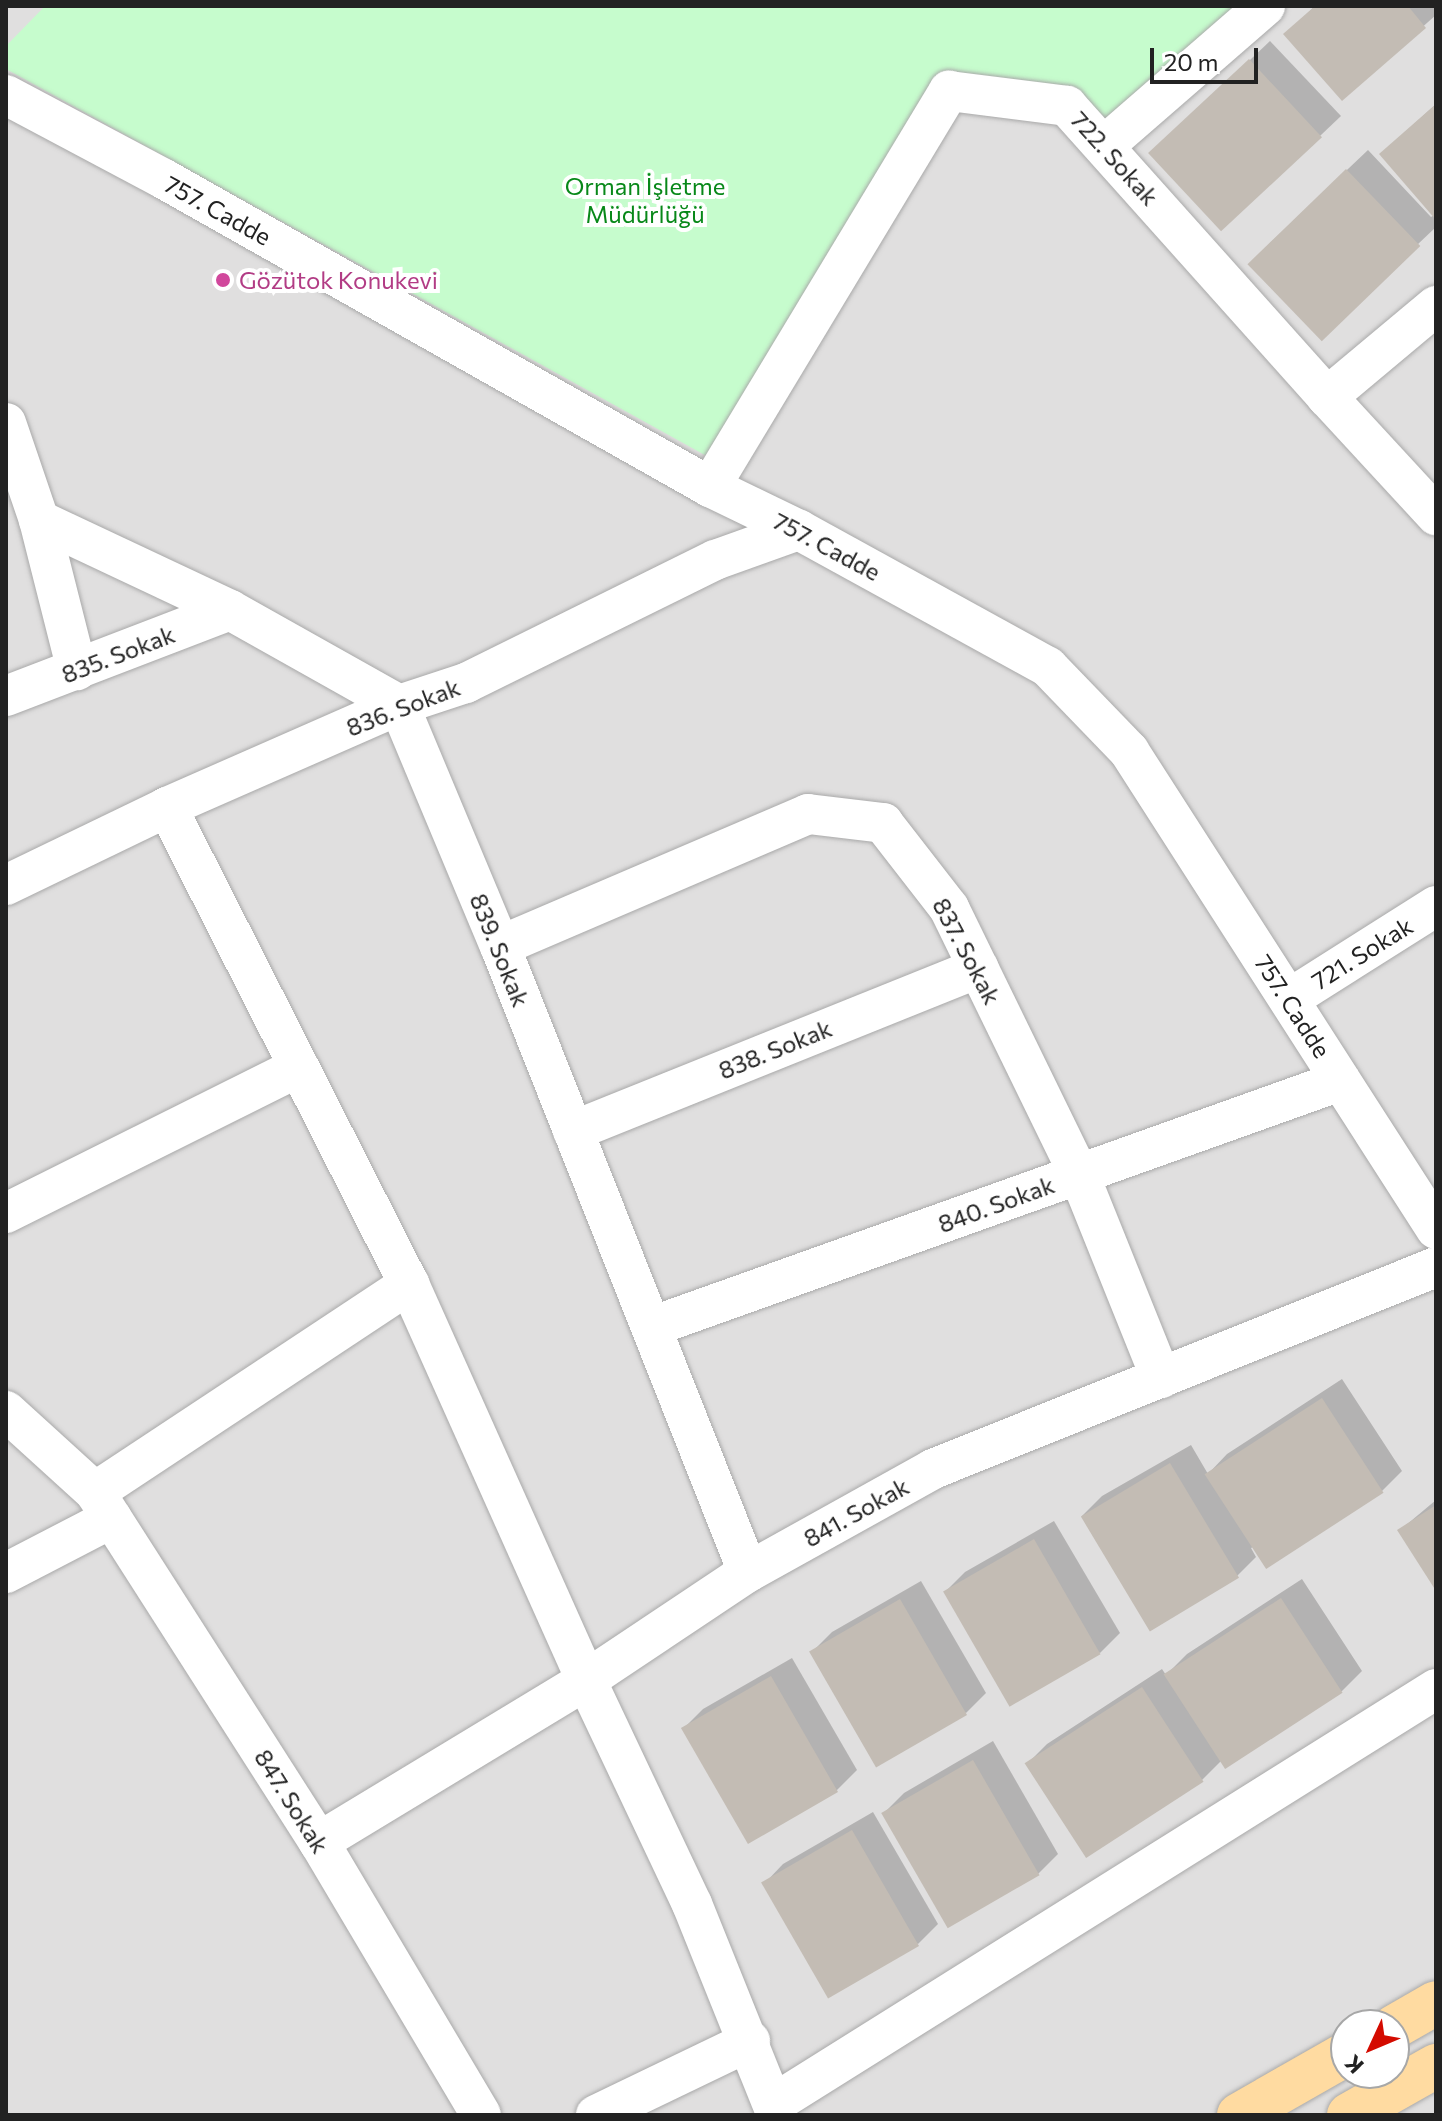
<!DOCTYPE html>
<html>
<head>
<meta charset="utf-8">
<style>
	body { margin:0 }
	#map { position:relative; width:1442px; height:2121px; overflow:hidden; background:#f2efe8; font-family:Commissioner,sans-serif }
	div>[style] { position:absolute }
	.residential>* { inset:0; background:#e0dfdf }
	.park>* { inset:0; background:#c6fccd }
	.shadow>* { inset:0; background:#0003 }
	.building>* { inset:0; background:#c3bcb4; transform-origin:0 0 }
	.roads { filter:drop-shadow(0 0 2px #a9a9a9) drop-shadow(0 0 2px #a9a9a9) }
	.minor>* { height:40px; margin:-20px; padding:0 20px; transform-origin:20px; border-radius:20px; background:#fff }
	.major>* { height:44px; margin:-22px; padding:0 22px; transform-origin:22px; border-radius:22px; background:#ffdba1 }
	.dots>* { width:22px; height:22px; translate:-50% -50%; box-sizing:border-box; border:4px solid #fff; border-radius:50% }
	span { translate:-50% -50%; white-space:nowrap; text-align:center; line-height:1.15; -webkit-text-stroke:8px #fff; paint-order:stroke }
	.street-label { font-size:24px; color:#222 }
	.park-label { font-size:24px; color:#088819 }
	.hotel-label { font-size:24px; color:#b23c85 }
	.left { translate:0 -50%; text-align:left }
	.frame { position:absolute; inset:0; border:8px solid #222; pointer-events:none }
	.north { position:absolute; left:1330px; top:2009px; width:80px; height:80px; box-sizing:border-box; background:#fff; border:2px solid #a7a7a7; border-radius:50%; rotate:226deg; font-size:22px; font-weight:700; line-height:32px; text-align:center; color:#222 }
	.north::after { content:''; display:block; margin:auto; width:28px; height:36px; background:#d40b00; clip-path:polygon(50% 0,100% 100%,50% 72%,0 100%) }
	.scale { position:absolute; left:1150px; top:48px; width:108px; height:36px; box-sizing:border-box; border:4px solid #222; border-top:0; padding-left:10px; font-size:24px; line-height:28px; white-space:nowrap; color:#222; -webkit-text-stroke:6px #fff; paint-order:stroke }
</style>
</head>
<body>
<div id="map">
	<div class="residential">
		<i style="clip-path:polygon(evenodd,6px 6px,1436px 6px,1436px 2115px,6px 2115px,6px 6px,1346px 2025px,1394px 2025px,1394px 2073px,1346px 2073px,1346px 2025px)"></i>
	</div>
	<div class="park">
		<i style="clip-path:polygon(45px 6px,1242px 6px,1110px 119px,953px 77px,712px 459px,6px 69px,6px 46px)"></i>
	</div>
	<div class="shadow">
		<i style="clip-path:polygon(1315px 6px,1436px 6px,1436px 15px,1342px 98px,1286px 34px)"></i>
		<i style="clip-path:polygon(1270px 41px,1341px 116px,1223px 228px,1172px 134px)"></i>
		<i style="clip-path:polygon(1436px 104px,1436px 227px,1320px 337px,1270px 243px,1368px 150px,1431px 217px,1434px 215px,1381px 154px)"></i>
		<i style="clip-path:polygon(1342px 1379px,1402px 1471px,1382px 1491px,1251px 1548px,1256px 1557px,1236px 1577px,1082px 1516px,1102px 1496px,1191px 1445px,1208px 1474px,1227px 1454px)"></i>
		<i style="clip-path:polygon(1436px 1500px,1436px 1587px,1399px 1531px)"></i>
		<i style="clip-path:polygon(1054px 1521px,1120px 1633px,1100px 1653px,945px 1592px,965px 1572px)"></i>
		<i style="clip-path:polygon(1302px 1579px,1362px 1671px,1342px 1691px,1227px 1766px,1223px 1759px,1202px 1780px,1027px 1764px,1047px 1744px,1162px 1669px,1166px 1675px,1187px 1654px)"></i>
		<i style="clip-path:polygon(921px 1581px,986px 1693px,966px 1713px,812px 1652px,832px 1632px)"></i>
		<i style="clip-path:polygon(792px 1658px,857px 1770px,837px 1790px,748px 1841px,683px 1729px,703px 1709px)"></i>
		<i style="clip-path:polygon(993px 1741px,1058px 1854px,1038px 1874px,884px 1813px,904px 1793px)"></i>
		<i style="clip-path:polygon(873px 1812px,938px 1924px,918px 1944px,764px 1884px,783px 1864px)"></i>
	</div>
	<div class="building">
		<i style="clip-path:polygon(1315px 6px,1408px 6px,1426px 28px,1342px 101px,1283px 34px)"></i>
		<i style="left:1249px;top:59px;width:107px;height:138px;rotate:47deg"></i>
		<i style="clip-path:polygon(1436px 104px,1436px 220px,1379px 154px)"></i>
		<i style="left:1346px;top:169px;width:107px;height:137px;rotate:46deg"></i>
		<i style="left:1322px;top:1398px;width:113px;height:140px;rotate:57deg"></i>
		<i style="left:1170px;top:1463px;width:134px;height:104px;rotate:59deg"></i>
		<i style="clip-path:polygon(1436px 1505px,1436px 1591px,1397px 1530px)"></i>
		<i style="left:1034px;top:1539px;width:133px;height:105px;rotate:60deg"></i>
		<i style="left:1281px;top:1598px;width:113px;height:140px;rotate:57deg"></i>
		<i style="left:900px;top:1599px;width:134px;height:105px;rotate:60deg"></i>
		<i style="left:771px;top:1676px;width:134px;height:104px;rotate:60deg"></i>
		<i style="left:1142px;top:1687px;width:113px;height:140px;rotate:57deg"></i>
		<i style="left:973px;top:1760px;width:133px;height:106px;rotate:60deg"></i>
		<i style="left:852px;top:1830px;width:134px;height:105px;rotate:60deg"></i>
	</div>
	<div class="roads">
		<div class="minor">
			<i style="left:6px;top:95px;width:179px;rotate:28deg"></i>
			<i style="left:164px;top:179px;width:627px;rotate:29.43deg"></i>
			<i style="left:710px;top:487px;width:99px;rotate:25.8deg"></i>
			<i style="left:799px;top:530px;width:284px;rotate:28.8deg"></i>
			<i style="left:1048px;top:667px;width:117px;rotate:46deg"></i>
			<i style="left:1129px;top:751px;width:568px;rotate:57.29deg"></i>
			<i style="left:1105px;top:145px;width:212px;rotate:-41deg"></i>
			<i style="left:1327px;top:397px;width:161px;rotate:47.3deg"></i>
			<i style="left:6px;top:423px;width:102px;rotate:71.2deg"></i>
			<i style="left:39px;top:520px;width:155px;rotate:75.8deg"></i>
			<i style="left:710px;top:487px;width:463px;rotate:-58.9deg"></i>
			<i style="left:949px;top:91px;width:119px;rotate:7.2deg"></i>
			<i style="left:1067px;top:106px;width:390px;rotate:48.2deg"></i>
			<i style="left:1327px;top:397px;width:142px;rotate:-39.9deg"></i>
			<i style="left:39px;top:520px;width:211px;rotate:25.2deg"></i>
			<i style="left:230px;top:610px;width:194px;rotate:29.3deg"></i>
			<i style="left:399px;top:705px;width:261px;rotate:67.3deg"></i>
			<i style="left:500px;top:946px;width:673px;rotate:68.39deg"></i>
			<i style="left:6px;top:696px;width:240px;rotate:-21deg"></i>
			<i style="left:167px;top:807px;width:535px;rotate:63.1deg"></i>
			<i style="left:409px;top:1284px;width:434px;rotate:65.9deg"></i>
			<i style="left:586px;top:1680px;width:248px;rotate:64.7deg"></i>
			<i style="left:692px;top:1904px;width:227px;rotate:68.1deg"></i>
			<i style="left:6px;top:885px;width:179px;rotate:-25.8deg"></i>
			<i style="left:167px;top:807px;width:253px;rotate:-23.7deg"></i>
			<i style="left:399px;top:705px;width:71px;rotate:-18.2deg"></i>
			<i style="left:466px;top:683px;width:278px;rotate:-26.3deg"></i>
			<i style="left:715px;top:560px;width:89px;rotate:-19.7deg"></i>
			<i style="left:500px;top:946px;width:335px;rotate:-23.2deg"></i>
			<i style="left:808px;top:814px;width:76px;rotate:6.8deg"></i>
			<i style="left:883px;top:823px;width:108px;rotate:52.2deg"></i>
			<i style="left:949px;top:908px;width:296px;rotate:64deg"></i>
			<i style="left:1079px;top:1174px;width:220px;rotate:68.1deg"></i>
			<i style="left:1289px;top:999px;width:174px;rotate:-32.3deg"></i>
			<i style="left:573px;top:1131px;width:437px;rotate:-21.9deg"></i>
			<i style="left:6px;top:1213px;width:327px;rotate:-26.5deg"></i>
			<i style="left:651px;top:1327px;width:732px;rotate:-19.65deg"></i>
			<i style="left:6px;top:1411px;width:120px;rotate:42.3deg"></i>
			<i style="left:95px;top:1492px;width:416px;rotate:57.4deg"></i>
			<i style="left:319px;top:1842px;width:317px;rotate:59.3deg"></i>
			<i style="left:95px;top:1492px;width:377px;rotate:-33.5deg"></i>
			<i style="left:6px;top:1573px;width:119px;rotate:-27.4deg"></i>
			<i style="left:319px;top:1842px;width:312px;rotate:-31.2deg"></i>
			<i style="left:586px;top:1680px;width:195px;rotate:-33.7deg"></i>
			<i style="left:748px;top:1572px;width:212px;rotate:-29.1deg"></i>
			<i style="left:933px;top:1469px;width:542px;rotate:-21.88deg"></i>
			<i style="left:775px;top:2103px;width:780px;rotate:-32.06deg"></i>
			<i style="left:596px;top:2115px;width:171px;rotate:-25.7deg"></i>
		</div>
		<div class="major">
			<i style="left:1394px;top:2027px;width:48px;rotate:-29.7deg"></i>
			<i style="left:1239px;top:2115px;width:123px;rotate:-29.7deg"></i>
			<i style="left:1349px;top:2115px;width:100px;rotate:-29.4deg"></i>
		</div>
	</div>
	<div class="dots">
		<i style="left:223px;top:280px;background:#d1479c"></i>
	</div>
	<div class="street-label">
		<span style="left:1115px;top:158px;rotate:48deg">722. Sokak</span>
		<span style="left:218px;top:210px;rotate:29deg">757. Cadde</span>
		<span style="left:827px;top:546px;rotate:28deg">757. Cadde</span>
		<span style="left:118px;top:654px;rotate:-21deg">835. Sokak</span>
		<span style="left:403px;top:707px;rotate:-21deg">836. Sokak</span>
		<span style="left:500px;top:950px;rotate:68deg">839. Sokak</span>
		<span style="left:967px;top:951px;rotate:62deg">837. Sokak</span>
		<span style="left:1362px;top:953px;rotate:-32deg">721. Sokak</span>
		<span style="left:1293px;top:1006px;rotate:57deg">757. Cadde</span>
		<span style="left:775px;top:1049px;rotate:-22deg">838. Sokak</span>
		<span style="left:996px;top:1204px;rotate:-20deg">840. Sokak</span>
		<span style="left:856px;top:1512px;rotate:-29deg">841. Sokak</span>
		<span style="left:292px;top:1801px;rotate:58deg">847. Sokak</span>
	</div>
	<div class="park-label">
		<span style="left:645px;top:200px">Orman İşletme<br>Müdürlüğü</span>
	</div>
	<div class="hotel-label">
		<span class="left" style="left:239px;top:280px">Gözütok Konukevi</span>
	</div>
	<div class="frame"></div>
	<div class="north">K</div>
	<div class="scale">20 m</div>
</div>
</body>
</html>
